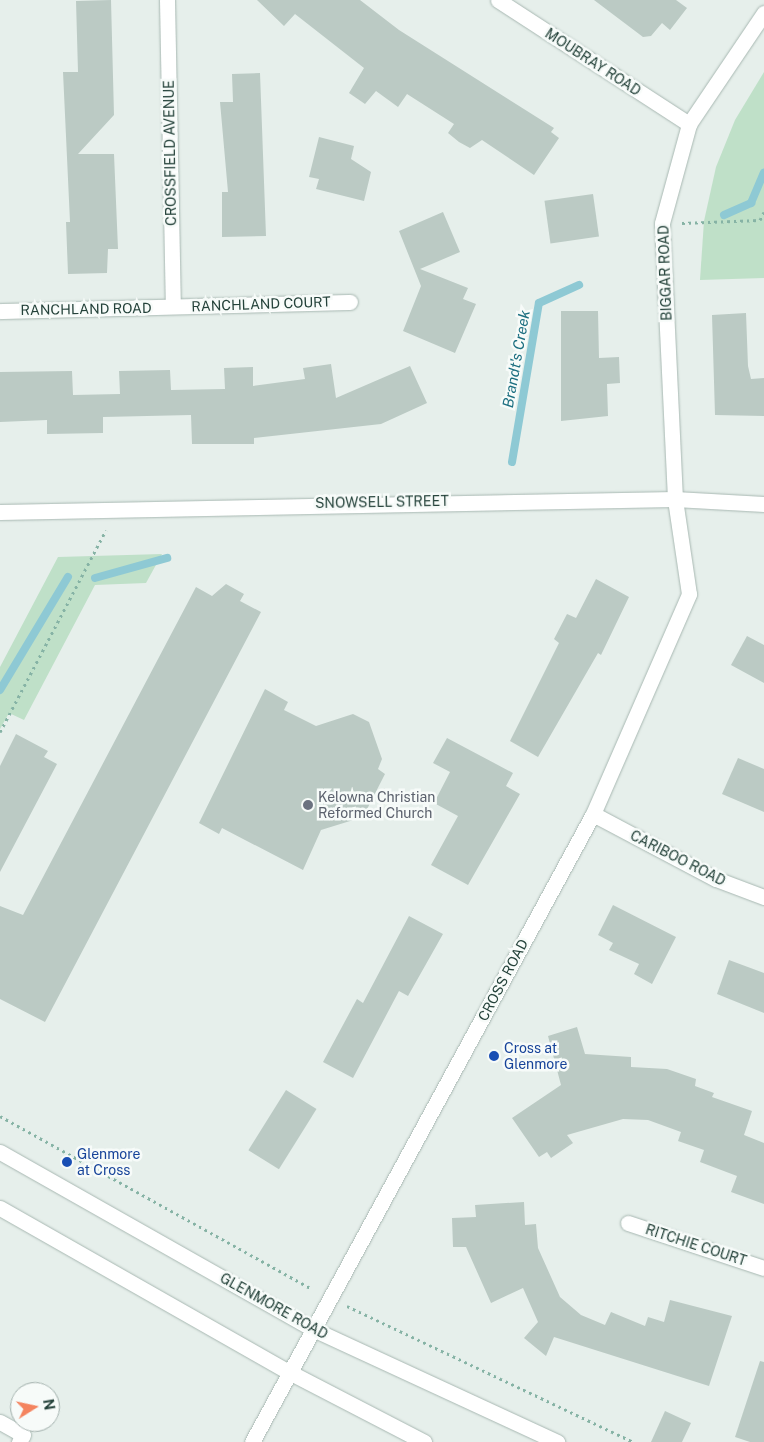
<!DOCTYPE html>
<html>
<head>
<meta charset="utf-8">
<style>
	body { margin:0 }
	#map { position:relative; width:764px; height:1442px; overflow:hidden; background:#e6efeb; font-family:"Public Sans",sans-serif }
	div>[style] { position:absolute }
	.green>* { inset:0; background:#bfe0c8 }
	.stream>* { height:8px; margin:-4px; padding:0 4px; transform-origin:4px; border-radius:4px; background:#8ec9d4 }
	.building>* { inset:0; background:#bbcac4; transform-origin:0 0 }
	.path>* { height:3px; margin-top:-1.5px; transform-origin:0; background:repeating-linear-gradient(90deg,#86b3a5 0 2.5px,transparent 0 6.5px) }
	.roads { filter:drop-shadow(0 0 1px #a8b8b2) drop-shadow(0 0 1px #a8b8b2) }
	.minor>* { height:15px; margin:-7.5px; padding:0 7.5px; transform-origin:7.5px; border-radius:7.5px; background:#fff }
	.tertiary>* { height:15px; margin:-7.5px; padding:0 7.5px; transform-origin:7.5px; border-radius:7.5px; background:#fff }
	.secondary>* { height:15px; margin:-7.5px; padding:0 7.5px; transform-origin:7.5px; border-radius:7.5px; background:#fff }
	.dots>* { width:14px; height:14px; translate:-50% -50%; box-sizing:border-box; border:2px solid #f7fbf9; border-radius:50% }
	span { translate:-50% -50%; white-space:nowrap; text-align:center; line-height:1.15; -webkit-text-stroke:5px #f7fbf9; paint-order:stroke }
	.street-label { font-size:14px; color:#24423a }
	.worship-label { font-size:14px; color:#5b616d }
	.left { translate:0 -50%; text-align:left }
	.transit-label { font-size:14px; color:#164399 }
	.water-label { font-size:15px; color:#1c6f80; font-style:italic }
	.north { position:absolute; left:10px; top:1382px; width:50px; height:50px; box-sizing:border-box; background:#f7fbf9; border:1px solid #a3b1ad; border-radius:50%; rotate:80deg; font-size:14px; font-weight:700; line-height:20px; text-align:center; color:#24423a }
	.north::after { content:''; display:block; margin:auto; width:18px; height:22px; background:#f4845f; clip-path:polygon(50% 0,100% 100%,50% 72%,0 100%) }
</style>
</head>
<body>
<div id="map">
	<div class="green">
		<i style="clip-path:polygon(764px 72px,764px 278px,700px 280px,704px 221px,716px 167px,735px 120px)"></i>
		<i style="clip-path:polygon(162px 554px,146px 583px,95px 585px,24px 720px,9px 713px,0 729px,0 667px,58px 557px)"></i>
	</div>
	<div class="stream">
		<i style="left:724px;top:215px;width:30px;rotate:-24deg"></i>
		<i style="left:751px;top:203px;width:33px;rotate:-67deg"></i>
		<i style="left:512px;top:462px;width:161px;rotate:-80.4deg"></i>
		<i style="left:539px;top:303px;width:44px;rotate:-24.2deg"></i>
		<i style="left:95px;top:578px;width:75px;rotate:-15.5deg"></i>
		<i style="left:0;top:690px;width:132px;rotate:-59deg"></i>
	</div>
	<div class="building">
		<i style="clip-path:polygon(111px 0,114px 115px,78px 154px,114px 154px,118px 249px,108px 249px,107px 273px,68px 274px,66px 222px,70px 222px,63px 72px,78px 72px,76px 1px)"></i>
		<i style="clip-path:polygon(257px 0,360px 0,399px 30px,554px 128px,551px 132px,559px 138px,534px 175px,482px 140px,470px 148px,459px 142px,448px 133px,454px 124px,407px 94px,398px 107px,376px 91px,365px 104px,349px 93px,364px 68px,295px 14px,284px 26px)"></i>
		<i style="clip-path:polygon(594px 0,676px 0,687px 8px,670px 30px,662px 23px,651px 36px,643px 37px)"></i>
		<i style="clip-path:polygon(260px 73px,266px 236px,222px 237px,222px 192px,228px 192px,220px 102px,233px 102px,232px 74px)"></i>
		<i style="clip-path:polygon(319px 137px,354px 146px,351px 159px,371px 172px,364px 201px,316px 189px,319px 179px,309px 177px)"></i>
		<i style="left:593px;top:194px;width:43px;height:49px;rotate:82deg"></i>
		<i style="clip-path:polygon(443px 212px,460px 252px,420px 269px,468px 288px,463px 299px,476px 304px,455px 353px,403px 331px,421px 286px,399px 231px)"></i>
		<i style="clip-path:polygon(561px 311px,598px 311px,599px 358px,619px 357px,620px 383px,607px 384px,608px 416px,561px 421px)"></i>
		<i style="clip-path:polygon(746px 313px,748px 366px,751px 379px,764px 378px,764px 416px,715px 415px,712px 315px)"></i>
		<i style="clip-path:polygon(331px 364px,336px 398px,410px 366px,427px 403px,381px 424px,254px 438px,254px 444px,192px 444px,191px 415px,103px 417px,103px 433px,47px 434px,47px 420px,0 422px,0 372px,72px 371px,73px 395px,120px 394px,119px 371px,170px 370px,171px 390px,225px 389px,224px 368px,253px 367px,253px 386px,305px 379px,303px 368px)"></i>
		<i style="clip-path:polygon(596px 579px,629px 597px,601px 655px,598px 653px,538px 757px,510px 741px,559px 643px,554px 639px,567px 614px,576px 618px)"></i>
		<i style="clip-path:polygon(226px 584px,244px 594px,240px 601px,261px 612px,45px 1022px,0 999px,0 906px,23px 915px,196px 587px,212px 596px)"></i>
		<i style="clip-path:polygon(747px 636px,764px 645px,764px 683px,731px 665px)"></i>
		<i style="clip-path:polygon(265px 689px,288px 702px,284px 710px,316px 726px,353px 714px,369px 722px,382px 759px,378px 769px,385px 774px,363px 817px,321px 830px,303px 870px,222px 828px,219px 834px,199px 823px)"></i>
		<i style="clip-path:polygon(16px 734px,48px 751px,44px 757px,57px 764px,0 872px,0 766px)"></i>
		<i style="clip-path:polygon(447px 738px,513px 773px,506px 786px,520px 794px,468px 885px,431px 865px,458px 816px,434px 803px,450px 772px,433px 763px)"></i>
		<i style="clip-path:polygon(738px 758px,764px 769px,764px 812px,722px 794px)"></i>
		<i style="clip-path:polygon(613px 905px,676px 937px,652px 984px,634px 974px,639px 964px,609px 950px,613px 943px,598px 935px)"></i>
		<i style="clip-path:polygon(409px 916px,443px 934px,408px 996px,399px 991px,353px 1078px,323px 1062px,357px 999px,363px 1003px)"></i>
		<i style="clip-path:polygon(729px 960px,764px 973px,764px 1013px,717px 994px)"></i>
		<i style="clip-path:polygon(577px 1027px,585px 1054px,631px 1057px,631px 1067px,667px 1069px,696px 1079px,695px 1086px,714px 1093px,712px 1097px,752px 1111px,744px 1135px,764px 1143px,764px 1204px,731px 1192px,737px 1176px,700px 1162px,704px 1150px,678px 1141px,681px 1132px,648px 1120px,623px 1119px,567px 1135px,573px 1143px,551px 1158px,547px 1152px,539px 1157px,512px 1118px,561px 1085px,548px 1036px)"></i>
		<i style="left:286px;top:1090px;width:36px;height:71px;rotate:32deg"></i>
		<i style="clip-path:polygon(524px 1202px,525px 1225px,536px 1224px,538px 1248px,560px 1297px,581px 1315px,605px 1325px,611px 1312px,645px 1326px,648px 1317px,664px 1322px,670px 1300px,732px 1316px,709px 1386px,554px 1337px,546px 1356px,524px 1338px,538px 1322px,523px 1288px,491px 1303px,466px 1247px,453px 1247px,452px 1218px,476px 1217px,475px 1205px)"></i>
		<i style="clip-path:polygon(760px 1361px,764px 1362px,764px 1442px,750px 1442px,735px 1437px)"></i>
		<i style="clip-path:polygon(665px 1411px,691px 1423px,682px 1442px,651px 1442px)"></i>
	</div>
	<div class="path">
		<i style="left:682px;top:223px;width:78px;rotate:-2.2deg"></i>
		<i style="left:760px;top:220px;width:9px;rotate:-63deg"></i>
		<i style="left:0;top:732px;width:228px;rotate:-62.3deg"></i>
		<i style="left:0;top:1116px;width:357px;rotate:29deg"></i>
		<i style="left:347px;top:1306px;width:318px;rotate:25.4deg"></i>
	</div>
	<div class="roads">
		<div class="minor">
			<i style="left:167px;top:0;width:306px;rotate:88.9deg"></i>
			<i style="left:498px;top:0;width:228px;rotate:33deg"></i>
			<i style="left:0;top:311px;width:350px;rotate:-1.5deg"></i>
			<i style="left:675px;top:499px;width:276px;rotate:-92.7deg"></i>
			<i style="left:662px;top:223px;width:103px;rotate:-74.7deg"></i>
			<i style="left:689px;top:124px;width:134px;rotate:-56deg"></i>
			<i style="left:0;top:512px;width:675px;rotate:-1.1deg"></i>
			<i style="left:675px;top:499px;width:89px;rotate:3.2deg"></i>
			<i style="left:593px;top:814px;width:139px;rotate:27.9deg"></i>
			<i style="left:716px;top:879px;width:51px;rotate:20.6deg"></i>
			<i style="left:628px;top:1223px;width:143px;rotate:18.3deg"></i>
			<i style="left:0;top:1422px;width:26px;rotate:29deg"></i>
			<i style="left:23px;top:1435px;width:8px;rotate:120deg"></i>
		</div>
		<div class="tertiary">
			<i style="left:252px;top:1442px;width:715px;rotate:-61.5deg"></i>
			<i style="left:593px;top:814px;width:240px;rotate:-66.4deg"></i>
			<i style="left:689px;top:594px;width:96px;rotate:-98.4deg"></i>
		</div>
		<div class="secondary">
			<i style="left:0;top:1152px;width:362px;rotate:29.5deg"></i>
			<i style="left:315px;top:1330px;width:267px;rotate:24.8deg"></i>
			<i style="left:0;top:1208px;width:335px;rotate:29.6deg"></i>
			<i style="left:291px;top:1373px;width:150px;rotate:27.4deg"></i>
		</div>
	</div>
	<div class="dots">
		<i style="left:308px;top:805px;background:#6b7280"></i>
		<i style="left:494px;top:1056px;background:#1a4fb4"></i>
		<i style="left:67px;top:1162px;background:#1a4fb4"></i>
	</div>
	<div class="street-label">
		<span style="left:593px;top:62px;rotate:33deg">MOUBRAY ROAD</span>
		<span style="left:170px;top:153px;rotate:-91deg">CROSSFIELD AVENUE</span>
		<span style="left:665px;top:273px;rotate:-92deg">BIGGAR ROAD</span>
		<span style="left:261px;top:304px;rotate:-2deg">RANCHLAND COURT</span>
		<span style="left:86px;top:309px;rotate:-1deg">RANCHLAND ROAD</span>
		<span style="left:382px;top:502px;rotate:-1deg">SNOWSELL STREET</span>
		<span style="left:678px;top:858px;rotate:27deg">CARIBOO ROAD</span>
		<span style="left:503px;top:980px;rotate:-62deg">CROSS ROAD</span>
		<span style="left:696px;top:1245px;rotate:18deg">RITCHIE COURT</span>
		<span style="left:274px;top:1306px;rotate:29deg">GLENMORE ROAD</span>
	</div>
	<div class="worship-label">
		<span class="left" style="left:318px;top:805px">Kelowna Christian<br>Reformed Church</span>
	</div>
	<div class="transit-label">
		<span class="left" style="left:504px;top:1056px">Cross at<br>Glenmore</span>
		<span class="left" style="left:77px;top:1162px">Glenmore<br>at Cross</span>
	</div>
	<div class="water-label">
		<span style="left:516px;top:359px;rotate:-80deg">Brandt's Creek</span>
	</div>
	<div class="north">N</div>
</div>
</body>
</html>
